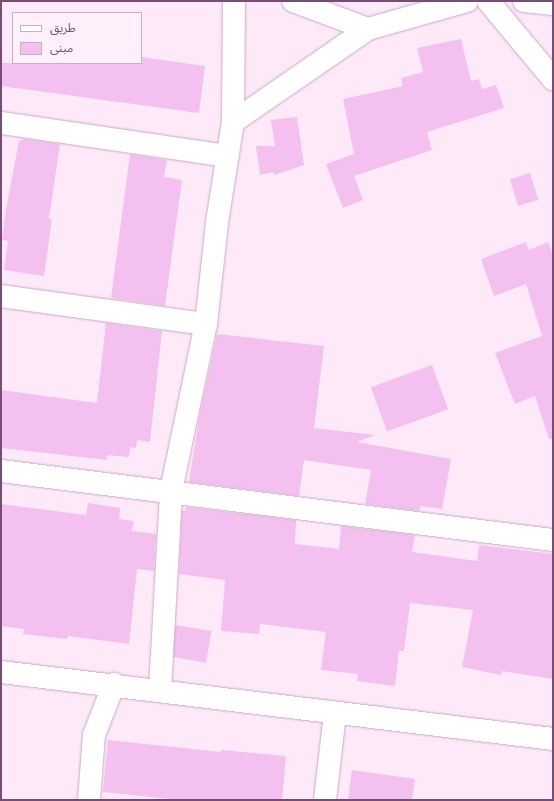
<!DOCTYPE html>
<html>
<head>
<meta charset="utf-8">
<style>
	body { margin:0 }
	#map { position:relative; width:554px; height:801px; overflow:hidden; background:#fde9f7; font-family:Karla,"Noto Sans Arabic",sans-serif }
	div>[style] { position:absolute }
	.building>* { inset:0; background:#f3c0ef; transform-origin:0 0 }
	.roads { filter:drop-shadow(0 0 1px #cba9c7) drop-shadow(0 0 1px #cba9c7) }
	.street>* { height:22px; margin:-11px; padding:0 11px; transform-origin:11px; border-radius:11px; background:#fff }
	span { translate:-50% -50%; white-space:nowrap; text-align:center; line-height:1.15; -webkit-text-stroke:3.5px #fff0fb; paint-order:stroke }
	.frame { position:absolute; inset:0; border:2px solid #784c77; pointer-events:none }
	.legend { position:absolute; left:12px; top:12px; width:130px; height:52px; box-sizing:border-box; background:#fff0fb; border:1px solid #c9aec6; margin:0; padding:5px 7px; list-style:none; font-size:12px; color:#784c77 }
	.legend li { display:flex; align-items:center; gap:8px; height:20px }
	.legend b { width:20px; border:1px solid #c9aec6 }
</style>
</head>
<body>
<div id="map">
	<div class="building">
		<i style="clip-path:polygon(461px 39px,471px 81px,479px 79px,482px 89px,496px 85px,504px 108px,427px 132px,432px 150px,354px 176px,363px 200px,343px 208px,326px 164px,354px 154px,343px 99px,403px 86px,401px 78px,423px 72px,417px 48px)"></i>
		<i style="clip-path:polygon(141px 57px,205px 66px,199px 113px,1px 86px,1px 63px,141px 63px)"></i>
		<i style="clip-path:polygon(297px 117px,304px 165px,274px 175px,273px 172px,260px 175px,256px 146px,275px 146px,271px 120px)"></i>
		<i style="clip-path:polygon(25px 139px,60px 144px,49px 219px,52px 219px,44px 276px,4px 270px,8px 241px,2px 240px,6px 209px,19px 141px)"></i>
		<i style="clip-path:polygon(130px 154px,167px 160px,164px 177px,182px 180px,165px 306px,111px 298px)"></i>
		<i style="left:530px;top:173px;width:28px;height:21px;rotate:73deg"></i>
		<i style="clip-path:polygon(526px 242px,529px 250px,548px 242px,553px 255px,553px 439px,549px 439px,535px 396px,515px 404px,495px 353px,542px 336px,526px 284px,494px 296px,481px 259px)"></i>
		<i style="clip-path:polygon(106px 323px,162px 331px,150px 442px,137px 440px,136px 448px,130px 447px,129px 457px,107px 455px,107px 460px,1px 448px,1px 390px,97px 403px)"></i>
		<i style="clip-path:polygon(217px 334px,324px 346px,314px 428px,375px 435px,357px 442px,451px 459px,442px 509px,420px 506px,419px 511px,365px 504px,371px 470px,304px 460px,299px 496px,189px 482px,199px 419px)"></i>
		<i style="left:432px;top:365px;width:47px;height:65px;rotate:70deg"></i>
		<i style="clip-path:polygon(88px 503px,120px 508px,119px 519px,134px 521px,132px 531px,156px 534px,154px 571px,137px 569px,129px 644px,68px 636px,67px 639px,23px 634px,24px 629px,1px 626px,1px 504px,86px 515px)"></i>
		<i style="clip-path:polygon(186px 507px,296px 520px,295px 544px,339px 549px,341px 526px,415px 535px,412px 552px,477px 561px,479px 545px,553px 554px,553px 679px,502px 671px,501px 675px,462px 667px,473px 610px,410px 603px,404px 651px,399px 651px,395px 686px,357px 681px,358px 674px,321px 670px,326px 632px,260px 624px,259px 634px,221px 631px,225px 580px,179px 574px,182px 510px,185px 511px)"></i>
		<i style="left:176px;top:625px;width:36px;height:32px;rotate:10deg"></i>
		<i style="clip-path:polygon(108px 740px,221px 752px,221px 750px,286px 756px,282px 800px,179px 800px,103px 792px)"></i>
		<i style="clip-path:polygon(352px 770px,415px 779px,412px 800px,348px 800px)"></i>
	</div>
	<div class="roads">
		<div class="street">
			<i style="left:234px;top:1px;width:121px;rotate:90.5deg"></i>
			<i style="left:233px;top:122px;width:164px;rotate:-34.6deg"></i>
			<i style="left:368px;top:29px;width:103px;rotate:-15.8deg"></i>
			<i style="left:293px;top:1px;width:80px;rotate:20.5deg"></i>
			<i style="left:488px;top:1px;width:102px;rotate:50.2deg"></i>
			<i style="left:524px;top:1px;width:29px;rotate:6deg"></i>
			<i style="left:1px;top:123px;width:229px;rotate:8.3deg"></i>
			<i style="left:1px;top:296px;width:207px;rotate:7.8deg"></i>
			<i style="left:1px;top:471px;width:556px;rotate:7.13deg"></i>
			<i style="left:1px;top:672px;width:556px;rotate:6.92deg"></i>
			<i style="left:160px;top:690px;width:199px;rotate:-86.8deg"></i>
			<i style="left:171px;top:491px;width:171px;rotate:-78.2deg"></i>
			<i style="left:206px;top:324px;width:103px;rotate:-83.8deg"></i>
			<i style="left:217px;top:222px;width:101px;rotate:-80.9deg"></i>
			<i style="left:89px;top:800px;width:65px;rotate:-85.6deg"></i>
			<i style="left:94px;top:735px;width:55px;rotate:-68.6deg"></i>
			<i style="left:325px;top:800px;width:88px;rotate:-83.4deg"></i>
		</div>
	</div>
	<div class="frame"></div>
	<ul class="legend">
	<li><b style="height:5px;background:#fff"></b>طريق</li>
	<li><b style="height:11px;background:#f3c0ef"></b>مبنى</li>
	</ul>
</div>
</body>
</html>
